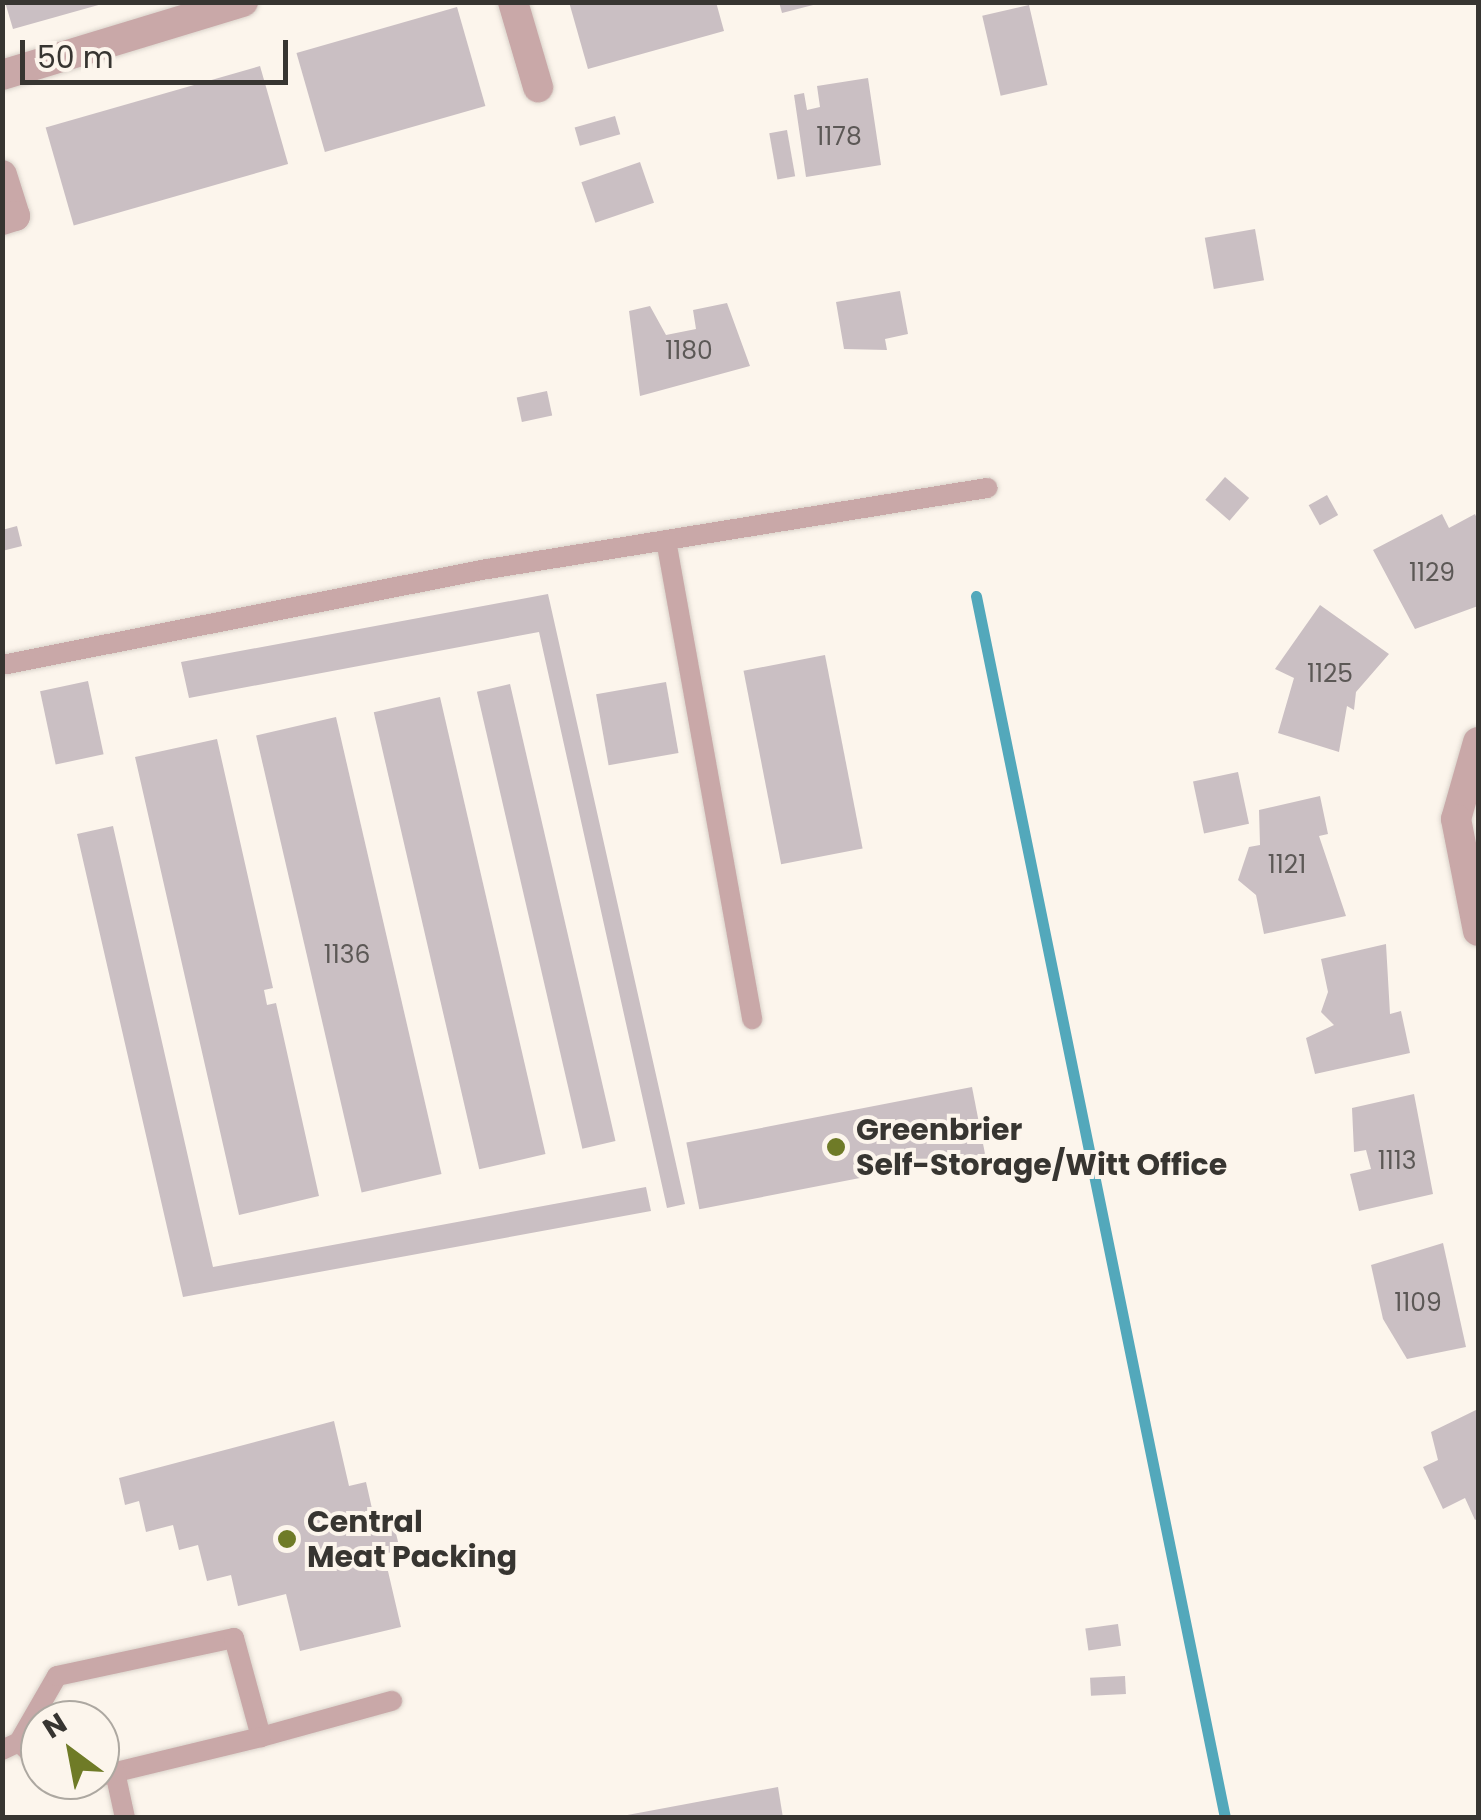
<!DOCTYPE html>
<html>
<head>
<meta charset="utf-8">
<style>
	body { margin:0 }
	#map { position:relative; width:1481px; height:1820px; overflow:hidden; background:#fcf5ec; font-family:Poppins,sans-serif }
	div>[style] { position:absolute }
	.stream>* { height:11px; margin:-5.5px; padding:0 5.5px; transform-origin:5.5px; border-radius:5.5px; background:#53a8bb }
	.building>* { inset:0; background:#cabfc3; transform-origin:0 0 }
	.roads { filter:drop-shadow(0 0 2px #d9d2ca) drop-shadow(0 0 2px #d9d2ca) }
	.lane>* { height:20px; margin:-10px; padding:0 10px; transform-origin:10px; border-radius:10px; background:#c9a8a8 }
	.street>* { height:30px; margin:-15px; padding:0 15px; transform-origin:15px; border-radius:15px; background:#c9a8a8 }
	.dots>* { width:28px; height:28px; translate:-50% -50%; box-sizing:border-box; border:5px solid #fcf5ec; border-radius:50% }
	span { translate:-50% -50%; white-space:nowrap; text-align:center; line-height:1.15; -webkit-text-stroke:8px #fcf5ec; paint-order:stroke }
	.number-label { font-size:25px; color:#5c5856 }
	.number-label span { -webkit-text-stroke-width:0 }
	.poi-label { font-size:30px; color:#373531; font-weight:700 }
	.left { translate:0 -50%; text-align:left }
	.frame { position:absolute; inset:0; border:5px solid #373531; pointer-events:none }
	.north { position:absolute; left:20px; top:1700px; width:100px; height:100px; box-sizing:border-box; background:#fcf5ec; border:2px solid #ada8a1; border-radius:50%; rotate:328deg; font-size:28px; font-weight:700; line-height:40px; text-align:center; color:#373531 }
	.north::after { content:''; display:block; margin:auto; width:35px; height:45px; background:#6f7b27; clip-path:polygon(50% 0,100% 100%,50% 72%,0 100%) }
	.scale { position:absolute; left:20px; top:40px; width:268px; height:45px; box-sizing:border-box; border:5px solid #373531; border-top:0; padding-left:12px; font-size:30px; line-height:35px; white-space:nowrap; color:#373531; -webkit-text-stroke:8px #fcf5ec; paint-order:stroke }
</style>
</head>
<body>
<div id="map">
	<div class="stream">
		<i style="left:976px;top:596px;width:1247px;rotate:78.48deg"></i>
	</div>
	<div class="building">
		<i style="clip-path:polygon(5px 2px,101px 2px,102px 4px,13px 29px)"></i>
		<i style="clip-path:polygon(569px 2px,716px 2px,724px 31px,588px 69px)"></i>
		<i style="clip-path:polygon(779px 2px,816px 2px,817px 4px,782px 13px)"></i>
		<i style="left:1029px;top:5px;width:82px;height:48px;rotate:77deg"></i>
		<i style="left:457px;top:7px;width:103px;height:167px;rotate:74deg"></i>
		<i style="left:260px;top:66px;width:102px;height:223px;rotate:74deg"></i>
		<i style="clip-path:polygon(868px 78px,881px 165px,806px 177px,794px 95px,804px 93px,807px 110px,820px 107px,817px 86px)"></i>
		<i style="left:615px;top:116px;width:19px;height:42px;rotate:74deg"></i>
		<i style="left:787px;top:130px;width:47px;height:18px;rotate:80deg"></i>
		<i style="left:640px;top:162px;width:43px;height:62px;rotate:71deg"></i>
		<i style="left:1255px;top:229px;width:52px;height:51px;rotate:80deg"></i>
		<i style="clip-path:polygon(900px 291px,908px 334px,885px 339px,887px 350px,844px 349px,836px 302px)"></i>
		<i style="clip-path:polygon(727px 303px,750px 366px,640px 396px,629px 311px,650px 306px,666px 335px,696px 329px,693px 310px)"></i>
		<i style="left:547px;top:391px;width:25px;height:31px;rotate:78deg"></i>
		<i style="left:1225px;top:477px;width:32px;height:30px;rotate:41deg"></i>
		<i style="left:1327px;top:495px;width:23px;height:21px;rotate:61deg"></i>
		<i style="clip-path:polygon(1442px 514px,1449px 528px,1475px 514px,1478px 521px,1478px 606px,1415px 629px,1373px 550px)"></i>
		<i style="clip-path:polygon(17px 526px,22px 546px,2px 551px,2px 530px)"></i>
		<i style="clip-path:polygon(548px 594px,685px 1204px,667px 1208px,539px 632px,189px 698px,181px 662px)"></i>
		<i style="clip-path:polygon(1320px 605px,1389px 654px,1356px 692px,1354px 710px,1347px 706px,1339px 752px,1278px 733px,1294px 678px,1275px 669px)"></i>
		<i style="left:825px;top:655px;width:197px;height:83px;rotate:79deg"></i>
		<i style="left:88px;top:681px;width:75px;height:49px;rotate:78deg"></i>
		<i style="left:666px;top:682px;width:72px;height:71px;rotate:80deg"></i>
		<i style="left:510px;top:684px;width:469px;height:34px;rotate:77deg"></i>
		<i style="left:440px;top:697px;width:469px;height:68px;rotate:77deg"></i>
		<i style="left:336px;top:717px;width:469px;height:82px;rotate:77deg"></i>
		<i style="clip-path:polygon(217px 739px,273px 988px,264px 990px,267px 1005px,276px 1003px,319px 1196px,239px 1215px,135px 757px)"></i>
		<i style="left:1238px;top:772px;width:53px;height:46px;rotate:78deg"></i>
		<i style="clip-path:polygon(1320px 796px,1328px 834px,1319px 836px,1346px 916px,1264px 934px,1256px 895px,1238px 880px,1249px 847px,1260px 845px,1259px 810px)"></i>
		<i style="clip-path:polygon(113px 826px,213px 1267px,646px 1187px,651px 1211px,183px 1297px,77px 834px)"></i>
		<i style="clip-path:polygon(1386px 944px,1390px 1014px,1401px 1011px,1410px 1053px,1315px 1074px,1306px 1038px,1334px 1025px,1321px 1012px,1328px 992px,1321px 959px)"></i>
		<i style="left:972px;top:1087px;width:68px;height:291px;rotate:79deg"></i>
		<i style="clip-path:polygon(1414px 1094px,1433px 1194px,1359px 1211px,1350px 1174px,1371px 1169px,1366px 1150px,1354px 1152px,1352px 1108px)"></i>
		<i style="clip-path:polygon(1443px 1243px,1466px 1347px,1407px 1359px,1383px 1319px,1371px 1265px)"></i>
		<i style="clip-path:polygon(1478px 1409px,1478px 1518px,1475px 1520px,1465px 1498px,1443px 1509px,1423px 1467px,1438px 1460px,1431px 1432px)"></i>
		<i style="clip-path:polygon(334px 1421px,349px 1486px,366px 1482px,375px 1522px,392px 1517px,400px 1550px,384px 1554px,401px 1627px,300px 1651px,286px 1594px,238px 1606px,231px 1575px,207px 1581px,198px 1545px,179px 1550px,173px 1525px,146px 1532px,139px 1501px,125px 1505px,119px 1478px)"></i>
		<i style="left:1118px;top:1624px;width:22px;height:33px;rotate:82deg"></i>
		<i style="left:1125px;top:1676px;width:18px;height:35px;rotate:87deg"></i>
		<i style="clip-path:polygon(778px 1787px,783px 1818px,622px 1818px,622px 1816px)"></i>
	</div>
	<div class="roads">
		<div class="lane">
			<i style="left:666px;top:540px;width:487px;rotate:79.8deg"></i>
			<i style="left:2px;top:665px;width:495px;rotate:-11.2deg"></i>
			<i style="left:488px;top:569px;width:506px;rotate:-9.22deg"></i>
			<i style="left:261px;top:1737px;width:136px;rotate:-15.4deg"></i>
			<i style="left:19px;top:1742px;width:29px;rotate:44deg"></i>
			<i style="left:2px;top:1750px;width:19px;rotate:-25deg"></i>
			<i style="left:19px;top:1742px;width:76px;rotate:-60.1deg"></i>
			<i style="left:57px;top:1676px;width:181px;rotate:-12.1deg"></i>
			<i style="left:234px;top:1638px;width:103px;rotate:74.7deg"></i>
			<i style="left:261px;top:1737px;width:166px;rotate:166.4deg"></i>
			<i style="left:115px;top:1772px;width:47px;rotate:77.7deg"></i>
			<i style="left:59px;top:1780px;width:24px"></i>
		</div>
		<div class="street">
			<i style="left:513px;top:2px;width:89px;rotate:73.6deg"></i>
			<i style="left:2px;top:75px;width:252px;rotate:-16.9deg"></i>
			<i style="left:2px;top:175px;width:43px;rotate:72.4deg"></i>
			<i style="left:15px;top:216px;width:14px;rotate:163deg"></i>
			<i style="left:1478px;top:742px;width:80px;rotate:105.9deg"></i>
			<i style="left:1456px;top:819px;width:114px;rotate:78.9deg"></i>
		</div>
	</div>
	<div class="dots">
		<i style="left:836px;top:1147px;background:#6f7b27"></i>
		<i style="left:287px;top:1539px;background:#6f7b27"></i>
	</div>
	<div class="number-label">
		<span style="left:839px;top:137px">1178</span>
		<span style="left:689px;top:351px">1180</span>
		<span style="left:1432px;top:573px">1129</span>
		<span style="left:1330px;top:674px">1125</span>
		<span style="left:1287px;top:865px">1121</span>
		<span style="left:347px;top:955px">1136</span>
		<span style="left:1397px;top:1161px">1113</span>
		<span style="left:1418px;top:1303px">1109</span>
	</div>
	<div class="poi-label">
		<span class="left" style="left:856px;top:1147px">Greenbrier<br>Self-Storage/Witt Office</span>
		<span class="left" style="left:307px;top:1539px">Central<br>Meat Packing</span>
	</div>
	<div class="frame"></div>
	<div class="north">N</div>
	<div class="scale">50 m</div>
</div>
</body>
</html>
